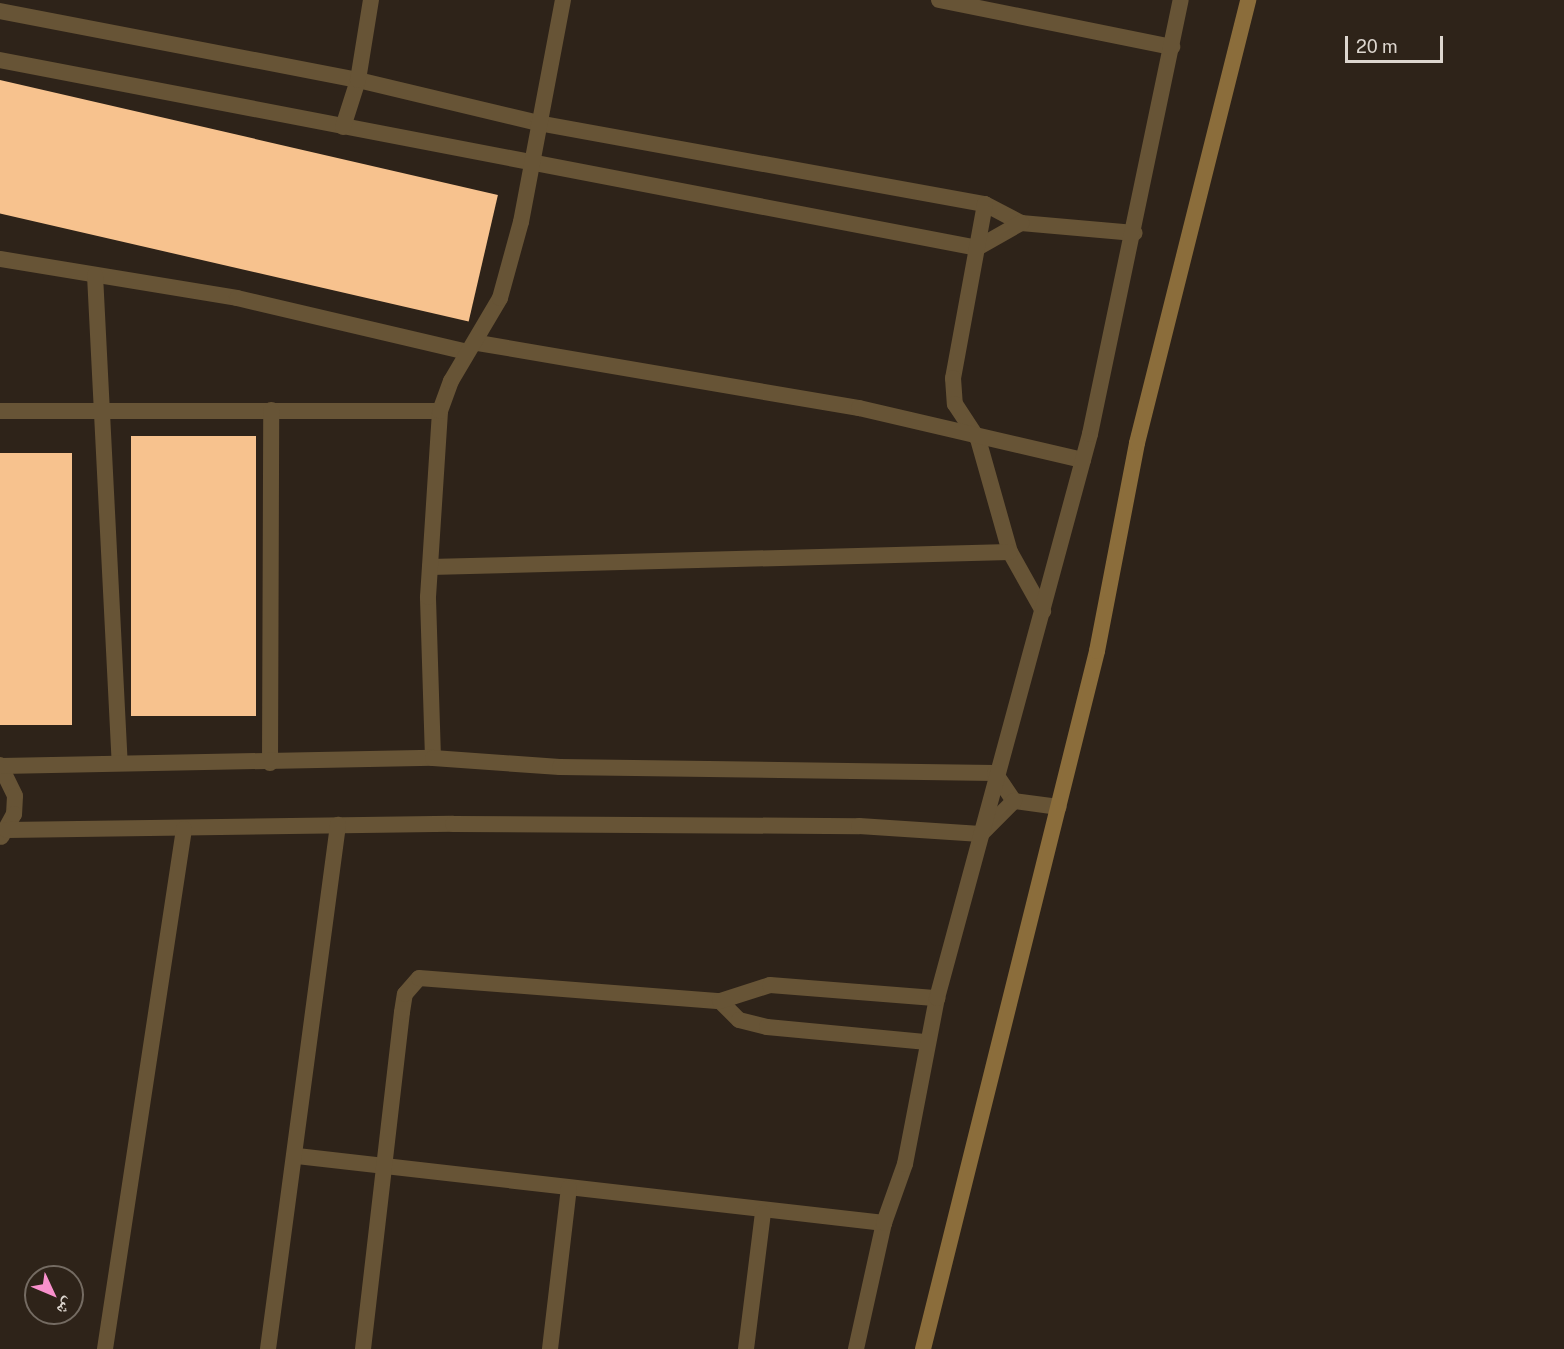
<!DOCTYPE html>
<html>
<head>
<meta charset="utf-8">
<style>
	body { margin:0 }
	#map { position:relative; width:1564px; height:1349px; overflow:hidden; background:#2e2319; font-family:"Public Sans","Noto Naskh Arabic",sans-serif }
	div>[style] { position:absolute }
	.building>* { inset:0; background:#f7c28e; transform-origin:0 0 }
	.minor>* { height:16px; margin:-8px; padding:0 8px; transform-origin:8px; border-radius:8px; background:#675436 }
	.secondary>* { height:16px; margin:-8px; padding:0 8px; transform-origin:8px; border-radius:8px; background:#8b6d3b }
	span { translate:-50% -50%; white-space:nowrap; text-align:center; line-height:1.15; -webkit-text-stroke:6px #2e2319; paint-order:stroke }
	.north { position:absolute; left:24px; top:1265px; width:60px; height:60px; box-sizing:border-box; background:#2e2319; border:2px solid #746b62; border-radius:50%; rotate:134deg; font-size:16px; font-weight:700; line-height:24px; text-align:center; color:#ddd6cf }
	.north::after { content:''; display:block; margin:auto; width:21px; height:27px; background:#f890cc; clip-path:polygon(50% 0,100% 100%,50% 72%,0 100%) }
	.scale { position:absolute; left:1345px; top:36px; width:98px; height:27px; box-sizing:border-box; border:3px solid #ddd6cf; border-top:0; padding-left:8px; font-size:18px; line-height:21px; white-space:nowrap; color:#ddd6cf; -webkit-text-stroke:4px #2e2319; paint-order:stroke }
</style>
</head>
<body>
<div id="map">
	<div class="building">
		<i style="left:0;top:80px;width:511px;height:130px;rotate:13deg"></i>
		<i style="left:256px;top:436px;width:280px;height:125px;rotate:90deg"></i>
		<i style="left:72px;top:453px;width:272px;height:72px;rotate:90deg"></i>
	</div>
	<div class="minor">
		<i style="left:939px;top:0;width:238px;rotate:11.4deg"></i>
		<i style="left:0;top:11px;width:365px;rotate:10.9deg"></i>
		<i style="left:358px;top:80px;width:185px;rotate:13.4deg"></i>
		<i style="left:538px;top:123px;width:454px;rotate:10.3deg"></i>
		<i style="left:985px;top:204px;width:41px;rotate:27.8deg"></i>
		<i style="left:1021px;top:223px;width:114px;rotate:5deg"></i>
		<i style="left:0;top:60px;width:995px;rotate:10.89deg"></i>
		<i style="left:977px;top:248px;width:51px;rotate:-29.6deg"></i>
		<i style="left:343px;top:127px;width:49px;rotate:-72.3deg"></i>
		<i style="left:358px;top:80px;width:81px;rotate:-80.8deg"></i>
		<i style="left:985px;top:204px;width:177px;rotate:100.4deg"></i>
		<i style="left:953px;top:378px;width:26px;rotate:86deg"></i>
		<i style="left:955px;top:404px;width:42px;rotate:56.7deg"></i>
		<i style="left:978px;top:439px;width:117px;rotate:74.2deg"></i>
		<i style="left:1010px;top:552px;width:68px;rotate:60.8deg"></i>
		<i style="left:0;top:259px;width:240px;rotate:9.3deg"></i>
		<i style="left:237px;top:298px;width:236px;rotate:13.2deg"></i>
		<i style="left:95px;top:275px;width:487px;rotate:87.1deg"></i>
		<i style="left:478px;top:343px;width:387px;rotate:9.7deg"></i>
		<i style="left:859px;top:408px;width:230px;rotate:13.1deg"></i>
		<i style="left:0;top:411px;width:440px"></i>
		<i style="left:430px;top:567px;width:580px;rotate:-1.48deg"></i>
		<i style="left:433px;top:758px;width:161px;rotate:-91.8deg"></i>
		<i style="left:428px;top:597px;width:186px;rotate:-86.3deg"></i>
		<i style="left:440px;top:411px;width:32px;rotate:-70deg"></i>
		<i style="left:451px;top:381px;width:96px;rotate:-59.4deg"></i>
		<i style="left:500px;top:298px;width:79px;rotate:-74.6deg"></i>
		<i style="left:521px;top:222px;width:226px;rotate:-79.3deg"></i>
		<i style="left:270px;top:763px;width:353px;rotate:-89.8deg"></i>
		<i style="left:0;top:765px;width:34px;rotate:64deg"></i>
		<i style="left:15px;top:796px;width:18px;rotate:93deg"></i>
		<i style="left:14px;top:814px;width:26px;rotate:119deg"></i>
		<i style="left:1px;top:766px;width:432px;rotate:-1.1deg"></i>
		<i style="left:433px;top:758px;width:127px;rotate:4.1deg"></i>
		<i style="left:560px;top:767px;width:435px;rotate:0.8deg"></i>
		<i style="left:995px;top:773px;width:34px;rotate:56deg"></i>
		<i style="left:1014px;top:801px;width:45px;rotate:7.6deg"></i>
		<i style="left:7px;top:830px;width:446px;rotate:-0.8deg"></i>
		<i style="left:453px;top:824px;width:406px;rotate:0.3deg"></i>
		<i style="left:859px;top:826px;width:122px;rotate:3.8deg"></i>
		<i style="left:981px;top:834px;width:47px;rotate:-45deg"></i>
		<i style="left:720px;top:1001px;width:27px;rotate:45deg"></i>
		<i style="left:739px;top:1020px;width:29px;rotate:14deg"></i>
		<i style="left:767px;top:1027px;width:161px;rotate:5.4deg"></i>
		<i style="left:297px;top:1156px;width:591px;rotate:6.51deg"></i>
		<i style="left:105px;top:1349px;width:526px;rotate:-81.36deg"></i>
		<i style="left:268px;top:1349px;width:529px;rotate:-82.39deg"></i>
		<i style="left:363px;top:1349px;width:339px;rotate:-83.4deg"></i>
		<i style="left:402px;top:1012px;width:18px;rotate:-81deg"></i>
		<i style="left:405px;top:994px;width:21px;rotate:-49deg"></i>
		<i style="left:419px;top:978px;width:302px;rotate:4.4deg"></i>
		<i style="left:720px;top:1001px;width:52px;rotate:-17.7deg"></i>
		<i style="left:770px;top:985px;width:168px;rotate:4.5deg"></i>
		<i style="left:550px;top:1349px;width:162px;rotate:-83.3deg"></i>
		<i style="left:746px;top:1349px;width:137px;rotate:-82.9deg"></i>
		<i style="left:856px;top:1349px;width:129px;rotate:-77.5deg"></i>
		<i style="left:884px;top:1223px;width:63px;rotate:-70.4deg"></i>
		<i style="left:905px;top:1164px;width:169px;rotate:-79.1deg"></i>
		<i style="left:937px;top:998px;width:584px;rotate:-74.82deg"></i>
		<i style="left:1090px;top:434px;width:443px;rotate:-78.2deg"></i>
	</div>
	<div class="secondary">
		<i style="left:923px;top:1349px;width:719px;rotate:-76deg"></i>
		<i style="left:1097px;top:651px;width:212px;rotate:-79.1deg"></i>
		<i style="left:1137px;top:443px;width:457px;rotate:-75.9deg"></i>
	</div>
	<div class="north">ش</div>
	<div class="scale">20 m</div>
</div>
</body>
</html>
